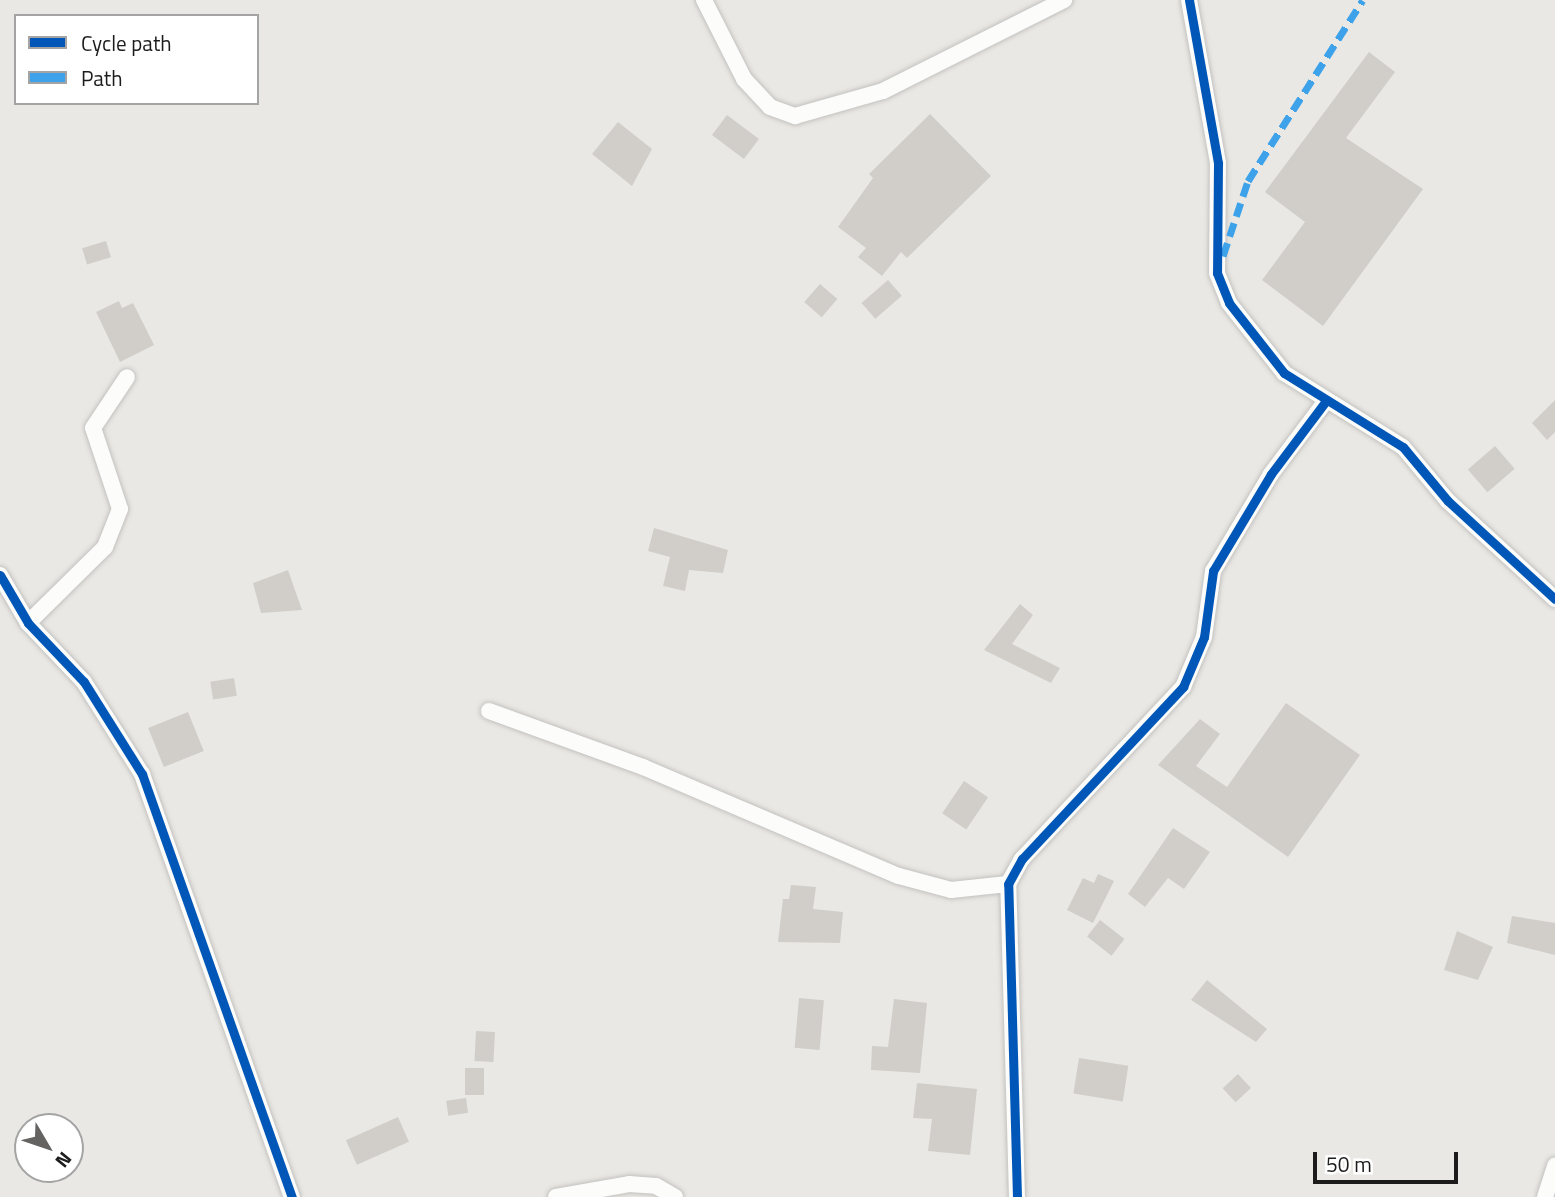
<!DOCTYPE html>
<html>
<head>
<meta charset="utf-8">
<style>
	body { margin:0 }
	#map { position:relative; width:1555px; height:1197px; overflow:hidden; background:#eae8e4; font-family:"Titillium Web",sans-serif }
	div>[style] { position:absolute }
	.building>* { inset:0; background:#d1ceca; transform-origin:0 0 }
	.roads { filter:drop-shadow(0 0 2px #c3c2c0) drop-shadow(0 0 2px #c3c2c0) }
	.minor>* { height:16px; margin:-8px; padding:0 8px; transform-origin:8px; border-radius:8px; background:#fcfcfb }
	.quiet>* { height:7px; margin-top:-3.5px; transform-origin:0; background:repeating-linear-gradient(90deg,#3da2ea 0 14px,transparent 0 21px) }
	.cycleway>* { height:9px; margin:-4.5px; padding:0 4.5px; transform-origin:4.5px; border-radius:4.5px; background:#0057b8 }
	span { translate:-50% -50%; white-space:nowrap; text-align:center; line-height:1.15; -webkit-text-stroke:7px #fff; paint-order:stroke }
	.legend { position:absolute; left:14px; top:14px; width:245px; height:91px; box-sizing:border-box; background:#fff; border:2px solid #a4a4a4; margin:0; padding:9px 12px; list-style:none; font-size:21px; color:#1c1c1c }
	.legend li { display:flex; align-items:center; gap:14px; height:35px }
	.legend b { width:35px; border:2px solid #a4a4a4 }
	.north { position:absolute; left:14px; top:1113px; width:70px; height:70px; box-sizing:border-box; background:#fff; border:2px solid #a4a4a4; border-radius:50%; rotate:129deg; font-size:19px; font-weight:700; line-height:28px; text-align:center; color:#1c1c1c }
	.north::after { content:''; display:block; margin:auto; width:24px; height:32px; background:#646362; clip-path:polygon(50% 0,100% 100%,50% 72%,0 100%) }
	.scale { position:absolute; left:1313px; top:1152px; width:145px; height:32px; box-sizing:border-box; border:4px solid #1c1c1c; border-top:0; padding-left:9px; font-size:21px; line-height:24px; white-space:nowrap; color:#1c1c1c; -webkit-text-stroke:5px #fff; paint-order:stroke }
</style>
</head>
<body>
<div id="map">
	<div class="building">
		<i style="clip-path:polygon(1369px 52px,1395px 72px,1346px 138px,1423px 189px,1323px 326px,1262px 280px,1305px 222px,1265px 192px)"></i>
		<i style="clip-path:polygon(930px 114px,991px 176px,907px 258px,901px 252px,882px 276px,858px 257px,866px 248px,838px 227px,873px 178px,869px 174px)"></i>
		<i style="left:727px;top:115px;width:40px;height:25px;rotate:37deg"></i>
		<i style="clip-path:polygon(618px 122px,652px 149px,632px 186px,592px 154px)"></i>
		<i style="left:106px;top:241px;width:17px;height:25px;rotate:73deg"></i>
		<i style="left:888px;top:280px;width:21px;height:35px;rotate:49deg"></i>
		<i style="left:820px;top:284px;width:23px;height:24px;rotate:41deg"></i>
		<i style="clip-path:polygon(119px 301px,122px 308px,133px 303px,154px 345px,120px 362px,96px 312px)"></i>
		<i style="clip-path:polygon(1555px 400px,1555px 432px,1547px 440px,1532px 423px)"></i>
		<i style="left:1495px;top:446px;width:30px;height:36px;rotate:49deg"></i>
		<i style="clip-path:polygon(654px 528px,728px 550px,723px 573px,689px 570px,685px 591px,663px 586px,670px 557px,648px 551px)"></i>
		<i style="clip-path:polygon(288px 570px,302px 610px,261px 613px,253px 583px)"></i>
		<i style="clip-path:polygon(1020px 604px,1033px 615px,1012px 644px,1060px 668px,1051px 683px,984px 650px)"></i>
		<i style="left:234px;top:678px;width:18px;height:24px;rotate:81deg"></i>
		<i style="clip-path:polygon(1286px 703px,1360px 755px,1288px 857px,1158px 765px,1200px 719px,1220px 734px,1196px 766px,1227px 787px)"></i>
		<i style="left:188px;top:712px;width:42px;height:43px;rotate:68deg"></i>
		<i style="left:964px;top:781px;width:29px;height:39px;rotate:34deg"></i>
		<i style="clip-path:polygon(1173px 828px,1210px 852px,1184px 889px,1168px 878px,1145px 907px,1128px 894px)"></i>
		<i style="clip-path:polygon(1098px 874px,1114px 881px,1093px 923px,1067px 910px,1083px 878px,1094px 883px)"></i>
		<i style="clip-path:polygon(791px 885px,816px 887px,813px 909px,843px 912px,840px 943px,778px 942px,783px 899px,789px 899px)"></i>
		<i style="clip-path:polygon(1512px 916px,1555px 923px,1555px 955px,1507px 943px)"></i>
		<i style="left:1100px;top:920px;width:31px;height:21px;rotate:38deg"></i>
		<i style="clip-path:polygon(1457px 931px,1493px 947px,1478px 980px,1444px 970px)"></i>
		<i style="clip-path:polygon(1207px 980px,1267px 1029px,1256px 1042px,1191px 1000px)"></i>
		<i style="left:799px;top:998px;width:25px;height:50px;rotate:5deg"></i>
		<i style="clip-path:polygon(894px 999px,927px 1003px,920px 1073px,871px 1070px,872px 1046px,888px 1047px)"></i>
		<i style="left:476px;top:1031px;width:19px;height:30px;rotate:3deg"></i>
		<i style="left:1079px;top:1058px;width:50px;height:36px;rotate:9deg"></i>
		<i style="left:465px;top:1068px;width:19px;height:27px"></i>
		<i style="left:1238px;top:1074px;width:19px;height:21px;rotate:47deg"></i>
		<i style="clip-path:polygon(917px 1083px,977px 1089px,970px 1155px,928px 1151px,932px 1119px,913px 1118px)"></i>
		<i style="left:466px;top:1098px;width:15px;height:20px;rotate:82deg"></i>
		<i style="left:398px;top:1117px;width:27px;height:57px;rotate:66deg"></i>
	</div>
	<div class="roads">
		<div class="minor">
			<i style="left:704px;top:0;width:89px;rotate:63.1deg"></i>
			<i style="left:744px;top:79px;width:38px;rotate:47deg"></i>
			<i style="left:770px;top:107px;width:27px;rotate:20deg"></i>
			<i style="left:795px;top:116px;width:91px;rotate:-15.9deg"></i>
			<i style="left:883px;top:91px;width:203px;rotate:-26.7deg"></i>
			<i style="left:1189px;top:0;width:166px;rotate:79.9deg"></i>
			<i style="left:1218px;top:163px;width:110px;rotate:90.5deg"></i>
			<i style="left:1217px;top:273px;width:32px;rotate:68deg"></i>
			<i style="left:1229px;top:303px;width:89px;rotate:51.8deg"></i>
			<i style="left:1284px;top:373px;width:140px;rotate:31.9deg"></i>
			<i style="left:1403px;top:447px;width:70px;rotate:50.2deg"></i>
			<i style="left:1448px;top:501px;width:145px;rotate:42.5deg"></i>
			<i style="left:0;top:575px;width:56px;rotate:59.7deg"></i>
			<i style="left:28px;top:623px;width:81px;rotate:46.5deg"></i>
			<i style="left:84px;top:682px;width:109px;rotate:57.8deg"></i>
			<i style="left:142px;top:774px;width:449px;rotate:70.5deg"></i>
			<i style="left:28px;top:623px;width:108px;rotate:-44.6deg"></i>
			<i style="left:105px;top:547px;width:41px;rotate:-68.5deg"></i>
			<i style="left:120px;top:509px;width:85px;rotate:-108.4deg"></i>
			<i style="left:93px;top:428px;width:61px;rotate:-56.3deg"></i>
			<i style="left:489px;top:711px;width:164px;rotate:20deg"></i>
			<i style="left:643px;top:767px;width:278px;rotate:23.1deg"></i>
			<i style="left:899px;top:876px;width:54px;rotate:15.1deg"></i>
			<i style="left:951px;top:890px;width:57px;rotate:-6deg"></i>
			<i style="left:556px;top:1197px;width:74px;rotate:-10.1deg"></i>
			<i style="left:629px;top:1184px;width:27px;rotate:4deg"></i>
			<i style="left:656px;top:1186px;width:22px;rotate:30deg"></i>
			<i style="left:1017px;top:1197px;width:313px;rotate:-91.6deg"></i>
			<i style="left:1008px;top:884px;width:29px;rotate:-61deg"></i>
			<i style="left:1022px;top:859px;width:236px;rotate:-46.9deg"></i>
			<i style="left:1183px;top:687px;width:54px;rotate:-67.2deg"></i>
			<i style="left:1204px;top:637px;width:67px;rotate:-82.2deg"></i>
			<i style="left:1213px;top:571px;width:113px;rotate:-59.1deg"></i>
			<i style="left:1271px;top:474px;width:90px;rotate:-53.1deg"></i>
			<i style="left:1545px;top:1197px;width:33px;rotate:-72deg"></i>
		</div>
	</div>
	<div class="quiet">
		<i style="left:1223px;top:256px;width:79px;rotate:-71.6deg"></i>
		<i style="left:1248px;top:181px;width:214px;rotate:-57.6deg"></i>
	</div>
	<div class="cycleway">
		<i style="left:1189px;top:0;width:166px;rotate:79.9deg"></i>
		<i style="left:1218px;top:163px;width:110px;rotate:90.5deg"></i>
		<i style="left:1217px;top:273px;width:32px;rotate:68deg"></i>
		<i style="left:1229px;top:303px;width:89px;rotate:51.8deg"></i>
		<i style="left:1284px;top:373px;width:140px;rotate:31.9deg"></i>
		<i style="left:1403px;top:447px;width:70px;rotate:50.2deg"></i>
		<i style="left:1448px;top:501px;width:145px;rotate:42.5deg"></i>
		<i style="left:0;top:575px;width:56px;rotate:59.7deg"></i>
		<i style="left:28px;top:623px;width:81px;rotate:46.5deg"></i>
		<i style="left:84px;top:682px;width:109px;rotate:57.8deg"></i>
		<i style="left:142px;top:774px;width:449px;rotate:70.5deg"></i>
		<i style="left:1017px;top:1197px;width:313px;rotate:-91.6deg"></i>
		<i style="left:1008px;top:884px;width:29px;rotate:-61deg"></i>
		<i style="left:1022px;top:859px;width:236px;rotate:-46.9deg"></i>
		<i style="left:1183px;top:687px;width:54px;rotate:-67.2deg"></i>
		<i style="left:1204px;top:637px;width:67px;rotate:-82.2deg"></i>
		<i style="left:1213px;top:571px;width:113px;rotate:-59.1deg"></i>
		<i style="left:1271px;top:474px;width:90px;rotate:-53.1deg"></i>
	</div>
	<ul class="legend">
	<li><b style="height:9px;background:#0057b8"></b>Cycle path</li>
	<li><b style="height:9px;background:#3da2ea"></b>Path</li>
	</ul>
	<div class="north">N</div>
	<div class="scale">50 m</div>
</div>
</body>
</html>
